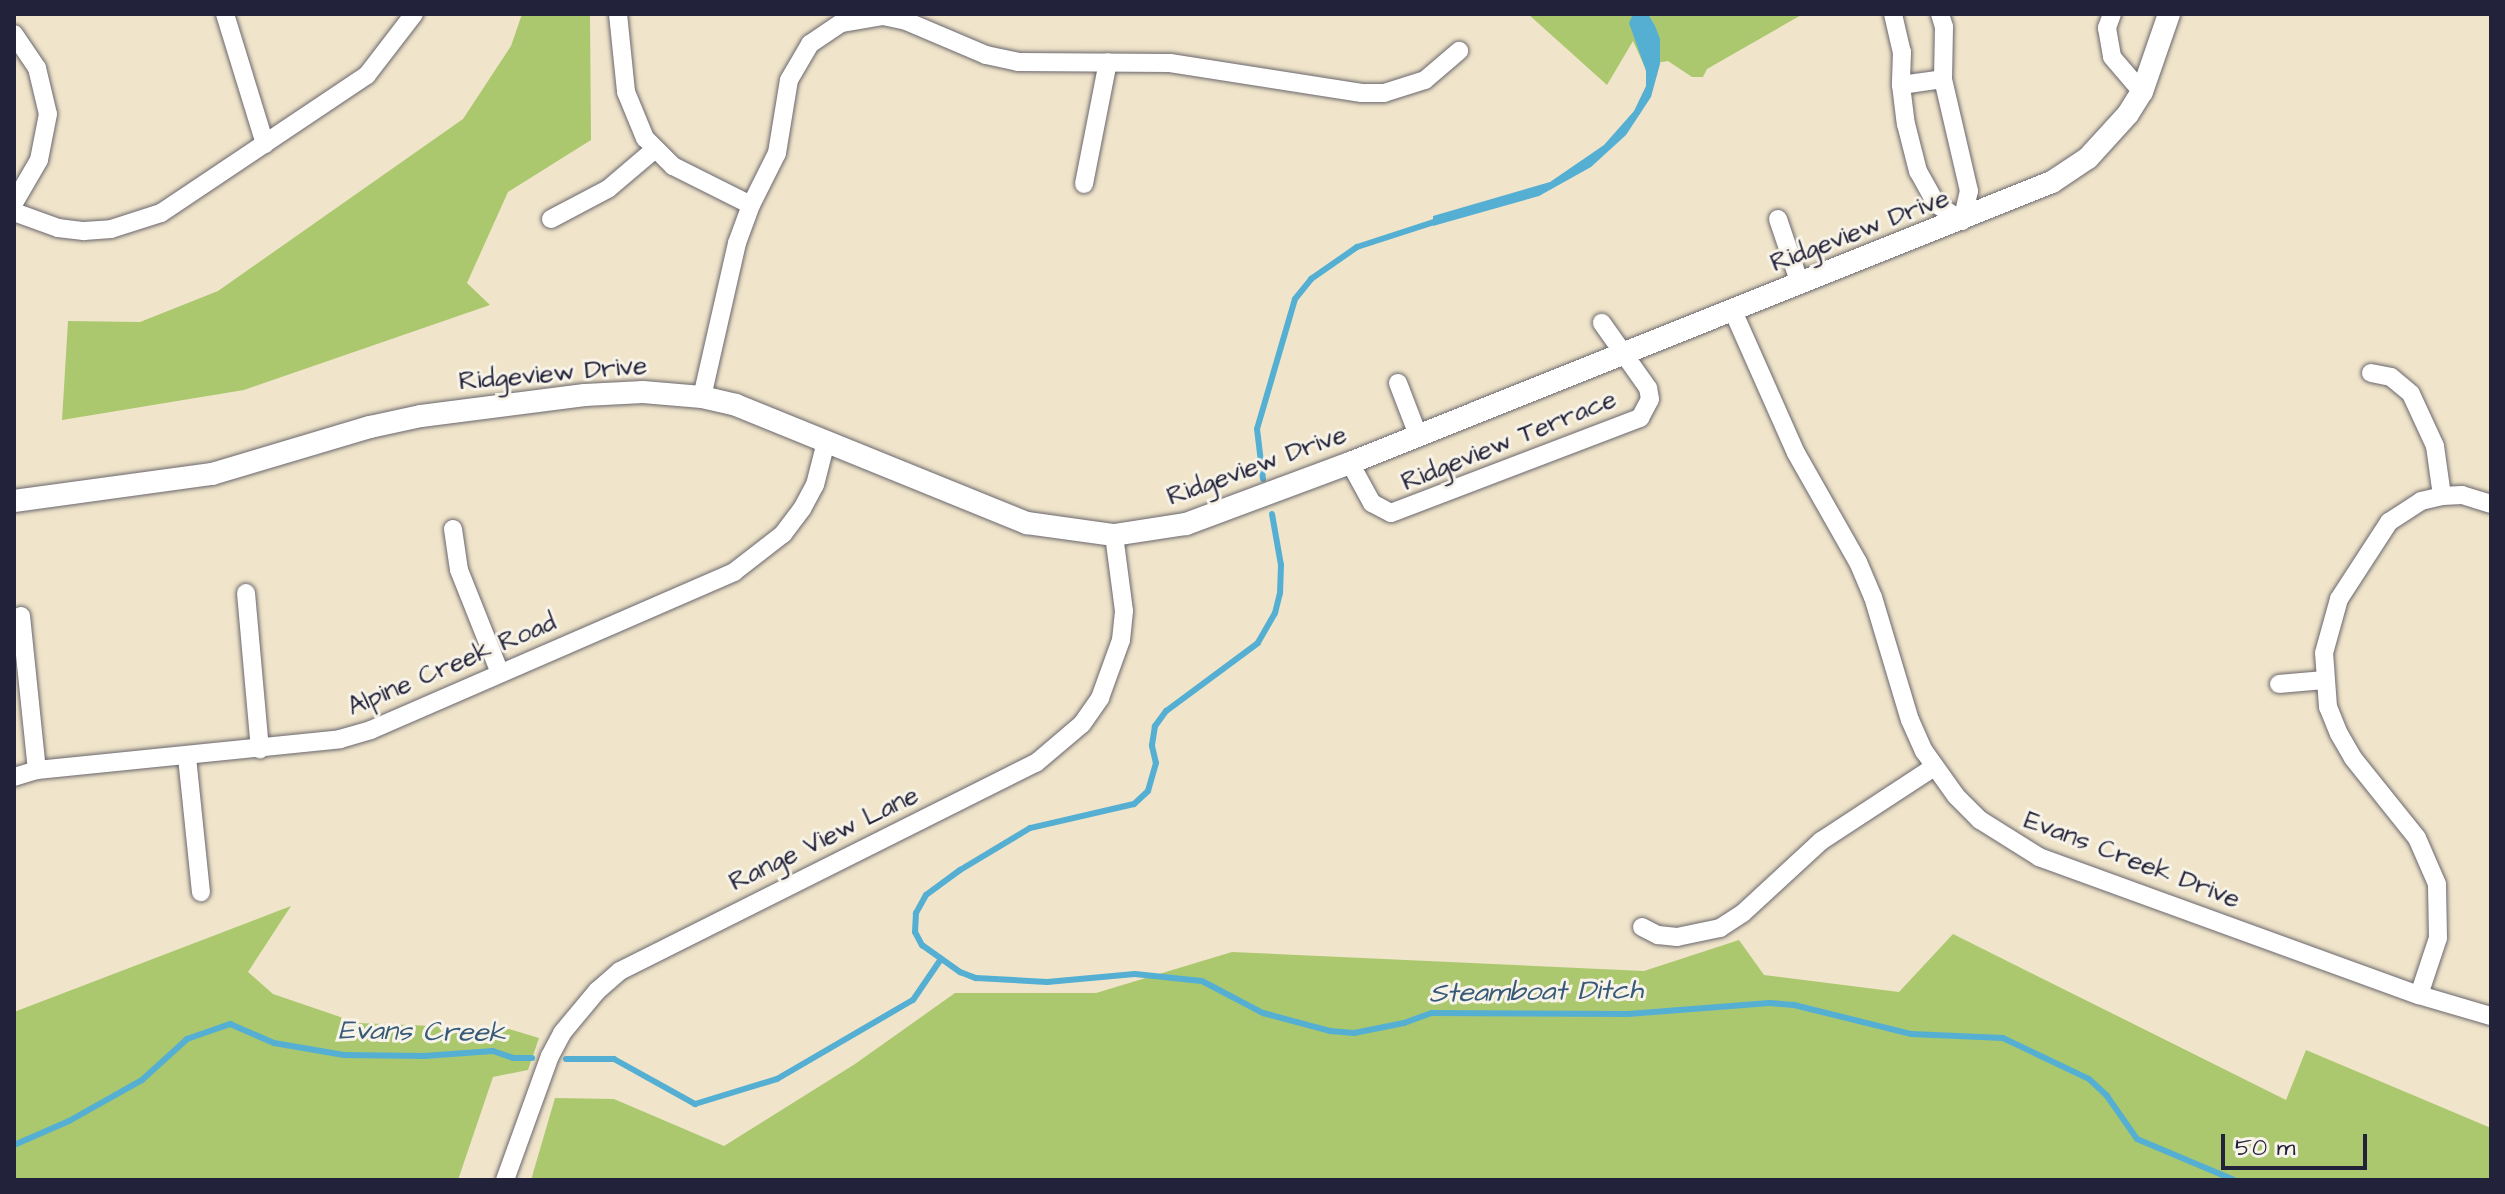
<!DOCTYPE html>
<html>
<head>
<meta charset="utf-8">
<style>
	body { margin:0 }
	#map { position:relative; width:2505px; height:1194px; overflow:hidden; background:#f0e5ca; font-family:"Architects Daughter",sans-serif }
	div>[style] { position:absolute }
	.green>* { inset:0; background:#abc86f }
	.water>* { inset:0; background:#55afd3 }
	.stream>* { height:6px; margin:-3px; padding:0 3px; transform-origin:3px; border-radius:3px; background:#55afd3 }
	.roads { filter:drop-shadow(0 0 2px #6a666d) drop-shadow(0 0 2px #6a666d) }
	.minor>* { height:18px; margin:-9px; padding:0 9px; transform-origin:9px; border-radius:9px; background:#fff }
	.tertiary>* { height:22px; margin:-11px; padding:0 11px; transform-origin:11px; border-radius:11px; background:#fff }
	span { translate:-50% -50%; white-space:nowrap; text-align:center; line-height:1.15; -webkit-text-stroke:6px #f7f3e8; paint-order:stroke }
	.street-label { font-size:26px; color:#22223b }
	.water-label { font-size:28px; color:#365a78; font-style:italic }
	.frame { position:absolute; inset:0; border:16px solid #22223b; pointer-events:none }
	.scale { position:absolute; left:2221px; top:1134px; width:146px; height:36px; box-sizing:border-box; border:4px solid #22223b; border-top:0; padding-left:10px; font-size:24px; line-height:28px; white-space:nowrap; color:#22223b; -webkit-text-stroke:6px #f7f3e8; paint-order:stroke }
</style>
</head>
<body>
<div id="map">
	<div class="green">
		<i style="clip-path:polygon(522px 14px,590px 14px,591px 140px,508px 192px,467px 283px,490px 305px,244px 390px,62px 420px,68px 321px,140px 322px,218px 291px,463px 119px,511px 46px)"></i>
		<i style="clip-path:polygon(1528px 14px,1803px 14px,1707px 69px,1703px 77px,1692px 77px,1668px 61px,1644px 65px,1633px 41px,1607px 85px)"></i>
		<i style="clip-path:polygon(291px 906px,248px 972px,273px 994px,358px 1023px,509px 1029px,539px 1038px,528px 1070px,493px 1077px,458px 1180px,14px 1180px,14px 1012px)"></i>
		<i style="clip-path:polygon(1953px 934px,2286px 1100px,2306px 1050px,2491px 1128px,2491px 1180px,531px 1180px,555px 1098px,614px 1099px,724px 1146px,855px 1064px,955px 993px,1096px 993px,1232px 952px,1644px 971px,1739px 940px,1764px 975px,1899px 992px)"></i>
	</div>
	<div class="water">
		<i style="clip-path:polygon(1633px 14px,1648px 14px,1655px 26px,1660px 39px,1660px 64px,1651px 97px,1626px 135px,1591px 167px,1539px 196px,1433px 226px,1433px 216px,1550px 182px,1604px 145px,1634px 111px,1646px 86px,1646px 71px,1629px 23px)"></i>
	</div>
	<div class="stream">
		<i style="left:1263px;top:479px;width:50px;rotate:-96.8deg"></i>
		<i style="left:1257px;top:429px;width:135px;rotate:-73.7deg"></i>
		<i style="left:1295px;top:299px;width:26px;rotate:-51deg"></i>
		<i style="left:1311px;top:279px;width:56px;rotate:-34.8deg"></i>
		<i style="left:1357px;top:247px;width:87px;rotate:-18deg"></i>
		<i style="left:1272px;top:514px;width:52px;rotate:80deg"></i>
		<i style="left:1281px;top:565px;width:28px;rotate:92deg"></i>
		<i style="left:1280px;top:593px;width:21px;rotate:104deg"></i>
		<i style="left:1275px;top:613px;width:34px;rotate:120deg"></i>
		<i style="left:1258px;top:643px;width:114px;rotate:143.5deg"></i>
		<i style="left:1166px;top:711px;width:19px;rotate:126deg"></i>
		<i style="left:1155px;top:726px;width:20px;rotate:99deg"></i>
		<i style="left:1152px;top:746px;width:17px;rotate:77deg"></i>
		<i style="left:1156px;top:763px;width:29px;rotate:106deg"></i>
		<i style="left:1148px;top:791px;width:19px;rotate:137deg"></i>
		<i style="left:1134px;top:804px;width:107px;rotate:167deg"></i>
		<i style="left:1030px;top:828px;width:82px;rotate:149deg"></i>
		<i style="left:960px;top:870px;width:42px;rotate:143.7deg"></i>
		<i style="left:926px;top:895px;width:21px;rotate:119deg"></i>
		<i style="left:916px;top:913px;width:19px;rotate:93deg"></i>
		<i style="left:915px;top:932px;width:15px;rotate:62deg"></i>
		<i style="left:922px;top:945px;width:47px;rotate:35.4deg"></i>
		<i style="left:960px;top:972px;width:17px;rotate:21deg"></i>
		<i style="left:976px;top:978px;width:71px;rotate:3.2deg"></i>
		<i style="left:1047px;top:982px;width:88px;rotate:-5.2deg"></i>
		<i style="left:1135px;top:974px;width:67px;rotate:6deg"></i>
		<i style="left:1202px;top:981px;width:69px;rotate:27.7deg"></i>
		<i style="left:1263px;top:1013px;width:69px;rotate:15deg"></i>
		<i style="left:1330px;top:1031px;width:24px;rotate:5deg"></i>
		<i style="left:1354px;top:1033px;width:51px;rotate:-11.3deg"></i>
		<i style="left:1404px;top:1023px;width:30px;rotate:-20deg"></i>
		<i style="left:1432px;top:1013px;width:196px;rotate:0.3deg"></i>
		<i style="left:1628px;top:1014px;width:142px;rotate:-4.4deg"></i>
		<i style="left:1770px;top:1003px;width:24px;rotate:5deg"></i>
		<i style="left:1794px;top:1005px;width:121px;rotate:13.9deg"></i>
		<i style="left:1911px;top:1034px;width:92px;rotate:2.5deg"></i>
		<i style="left:2003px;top:1038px;width:95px;rotate:25.5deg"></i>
		<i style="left:2089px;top:1079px;width:25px;rotate:43deg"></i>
		<i style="left:2107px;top:1096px;width:52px;rotate:55.1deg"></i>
		<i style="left:2137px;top:1139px;width:105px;rotate:22.9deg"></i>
		<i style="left:566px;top:1059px;width:48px"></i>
		<i style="left:614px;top:1059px;width:93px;rotate:29.1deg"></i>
		<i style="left:695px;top:1104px;width:86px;rotate:-17deg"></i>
		<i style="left:777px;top:1079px;width:157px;rotate:-30.2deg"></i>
		<i style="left:913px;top:1000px;width:50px;rotate:-55.7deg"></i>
		<i style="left:14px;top:1145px;width:60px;rotate:-23.6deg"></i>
		<i style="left:69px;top:1121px;width:84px;rotate:-29.3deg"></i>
		<i style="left:142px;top:1080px;width:61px;rotate:-42.3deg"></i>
		<i style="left:187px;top:1039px;width:46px;rotate:-19.2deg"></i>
		<i style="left:230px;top:1024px;width:48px;rotate:23.4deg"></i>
		<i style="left:274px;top:1043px;width:71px;rotate:9.7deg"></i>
		<i style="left:344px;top:1055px;width:80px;rotate:0.7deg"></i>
		<i style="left:424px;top:1056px;width:69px;rotate:-4.1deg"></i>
		<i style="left:493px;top:1051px;width:21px;rotate:19deg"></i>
		<i style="left:513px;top:1058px;width:19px"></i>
	</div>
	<div class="roads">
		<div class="minor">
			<i style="left:225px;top:14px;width:136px;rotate:72.9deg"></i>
			<i style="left:618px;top:14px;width:78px;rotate:84.1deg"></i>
			<i style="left:626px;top:92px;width:50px;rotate:67.6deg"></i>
			<i style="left:645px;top:138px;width:40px;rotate:45deg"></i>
			<i style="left:673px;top:166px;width:87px;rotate:26.6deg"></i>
			<i style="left:1893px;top:14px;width:39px;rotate:77deg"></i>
			<i style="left:1902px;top:52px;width:33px;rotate:92deg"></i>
			<i style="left:1901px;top:85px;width:39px;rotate:83deg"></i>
			<i style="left:1906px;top:124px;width:49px;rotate:75.7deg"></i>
			<i style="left:1918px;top:171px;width:38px;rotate:61deg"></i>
			<i style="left:1936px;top:204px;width:31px;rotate:33deg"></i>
			<i style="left:1962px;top:221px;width:31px;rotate:-77deg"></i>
			<i style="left:1969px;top:191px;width:115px;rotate:-103.1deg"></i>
			<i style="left:1943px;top:79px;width:52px;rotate:-88.9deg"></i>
			<i style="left:1944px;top:27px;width:14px;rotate:-107deg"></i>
			<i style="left:2112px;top:14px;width:15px;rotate:110deg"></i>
			<i style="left:2107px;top:28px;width:29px;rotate:80deg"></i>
			<i style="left:2112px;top:57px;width:46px;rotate:49.4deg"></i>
			<i style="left:14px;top:34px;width:41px;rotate:55.9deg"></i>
			<i style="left:37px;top:68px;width:47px;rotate:76.6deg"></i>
			<i style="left:48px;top:114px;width:47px;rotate:101.1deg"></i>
			<i style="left:39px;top:160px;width:50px;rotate:120.2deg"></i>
			<i style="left:1901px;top:85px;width:42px;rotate:-8.1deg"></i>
			<i style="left:1084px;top:184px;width:124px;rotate:-78.9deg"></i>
			<i style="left:14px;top:212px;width:47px;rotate:20deg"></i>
			<i style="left:58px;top:228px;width:26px;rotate:7deg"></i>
			<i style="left:84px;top:231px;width:27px;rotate:-4deg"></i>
			<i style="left:111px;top:229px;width:52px;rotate:-17.7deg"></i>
			<i style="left:161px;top:213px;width:248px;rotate:-33.8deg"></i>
			<i style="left:367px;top:75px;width:77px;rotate:-52.4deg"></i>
			<i style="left:551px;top:219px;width:64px;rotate:-27.8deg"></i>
			<i style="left:608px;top:189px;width:62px;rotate:-40.4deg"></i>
			<i style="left:1778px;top:219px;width:69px;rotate:71.3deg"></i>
			<i style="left:1733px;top:311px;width:155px;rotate:66.1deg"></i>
			<i style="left:1796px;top:453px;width:125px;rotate:60.4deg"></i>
			<i style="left:1858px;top:562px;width:38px;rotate:67deg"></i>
			<i style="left:1873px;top:597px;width:128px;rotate:73.3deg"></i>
			<i style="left:1910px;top:720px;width:34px;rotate:66deg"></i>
			<i style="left:1924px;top:751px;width:55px;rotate:54.6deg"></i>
			<i style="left:1956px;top:796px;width:34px;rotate:45deg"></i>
			<i style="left:1980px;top:820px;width:70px;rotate:32.1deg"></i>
			<i style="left:2039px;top:857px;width:404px;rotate:20deg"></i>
			<i style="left:2419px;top:995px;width:75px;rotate:16.3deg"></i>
			<i style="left:2371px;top:373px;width:20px;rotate:11deg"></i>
			<i style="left:2391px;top:377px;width:26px;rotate:40deg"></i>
			<i style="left:2411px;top:394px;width:57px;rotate:65.2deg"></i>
			<i style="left:2435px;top:446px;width:50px;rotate:82deg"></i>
			<i style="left:1398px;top:383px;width:56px;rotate:69deg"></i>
			<i style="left:702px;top:397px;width:158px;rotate:-77.2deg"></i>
			<i style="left:737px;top:243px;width:40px;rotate:-69.8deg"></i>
			<i style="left:751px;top:205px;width:58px;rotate:-63.4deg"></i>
			<i style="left:777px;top:153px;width:74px;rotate:-80.7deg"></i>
			<i style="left:789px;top:80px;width:42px;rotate:-59.7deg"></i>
			<i style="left:810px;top:44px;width:37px;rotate:-34deg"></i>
			<i style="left:841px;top:23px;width:43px;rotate:-9.5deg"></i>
			<i style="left:883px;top:16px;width:24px;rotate:12deg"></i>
			<i style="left:906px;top:21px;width:87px;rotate:23deg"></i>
			<i style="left:986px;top:55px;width:33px;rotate:12deg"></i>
			<i style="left:1018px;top:62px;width:152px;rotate:0.4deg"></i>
			<i style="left:1170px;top:63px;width:194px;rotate:8.9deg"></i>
			<i style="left:1362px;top:93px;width:22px"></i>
			<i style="left:1384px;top:93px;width:43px;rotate:-17.6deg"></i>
			<i style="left:1425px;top:80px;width:45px;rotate:-40.5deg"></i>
			<i style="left:1350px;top:463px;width:46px;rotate:61.2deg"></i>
			<i style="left:1372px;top:503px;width:21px;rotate:28deg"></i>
			<i style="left:1391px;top:513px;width:267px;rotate:-20.9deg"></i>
			<i style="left:1640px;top:418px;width:21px;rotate:-62deg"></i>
			<i style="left:1650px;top:399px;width:11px;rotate:-100deg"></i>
			<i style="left:1648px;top:388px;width:80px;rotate:-125.3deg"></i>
			<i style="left:453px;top:529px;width:41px;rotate:81.7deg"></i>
			<i style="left:459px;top:570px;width:111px;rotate:68.3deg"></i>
			<i style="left:246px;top:593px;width:157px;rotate:84.9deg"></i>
			<i style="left:21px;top:616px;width:155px;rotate:84.1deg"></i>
			<i style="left:2279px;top:684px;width:45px;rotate:-5.1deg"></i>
			<i style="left:187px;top:757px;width:136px;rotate:84.1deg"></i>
			<i style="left:14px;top:777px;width:24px;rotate:-17deg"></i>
			<i style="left:37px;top:770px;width:305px;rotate:-5.8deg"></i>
			<i style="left:340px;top:739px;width:32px;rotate:-16deg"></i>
			<i style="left:371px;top:730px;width:396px;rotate:-23.5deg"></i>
			<i style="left:734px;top:572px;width:62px;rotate:-37.8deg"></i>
			<i style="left:783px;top:534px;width:31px;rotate:-53deg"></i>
			<i style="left:802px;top:509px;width:27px;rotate:-62deg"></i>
			<i style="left:815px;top:485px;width:44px;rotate:-75.7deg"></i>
			<i style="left:1642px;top:927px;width:18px;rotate:27deg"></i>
			<i style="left:1658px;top:935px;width:19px;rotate:6deg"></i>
			<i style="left:1677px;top:937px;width:44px;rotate:-11.8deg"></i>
			<i style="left:1720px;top:928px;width:27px;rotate:-33deg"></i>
			<i style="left:1743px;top:913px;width:106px;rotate:-42.7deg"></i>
			<i style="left:1821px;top:841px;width:135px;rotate:-33.2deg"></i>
			<i style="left:2419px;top:995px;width:60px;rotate:-71.6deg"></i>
			<i style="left:2438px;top:938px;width:54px;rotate:-91.1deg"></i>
			<i style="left:2437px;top:884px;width:50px;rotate:-113.5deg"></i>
			<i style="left:2417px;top:838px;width:102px;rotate:-128.7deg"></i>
			<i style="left:2353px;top:758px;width:28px;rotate:-120deg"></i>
			<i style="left:2339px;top:734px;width:29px;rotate:-112deg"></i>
			<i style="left:2328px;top:707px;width:54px;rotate:-94.2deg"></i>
			<i style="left:2324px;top:653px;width:56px;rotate:-74.5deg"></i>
			<i style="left:2339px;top:599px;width:92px;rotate:-57deg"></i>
			<i style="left:2389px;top:522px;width:38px;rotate:-33deg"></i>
			<i style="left:2421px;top:501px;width:22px;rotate:-13deg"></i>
			<i style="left:2442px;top:496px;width:20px;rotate:-3deg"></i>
			<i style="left:2462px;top:495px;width:30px;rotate:17deg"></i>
			<i style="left:505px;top:1180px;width:132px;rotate:-70.1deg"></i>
			<i style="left:550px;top:1056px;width:26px;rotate:-62deg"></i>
			<i style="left:562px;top:1033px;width:55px;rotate:-50.2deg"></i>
			<i style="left:597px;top:991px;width:30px;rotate:-41deg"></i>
			<i style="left:620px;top:971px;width:465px;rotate:-26.6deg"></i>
			<i style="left:1036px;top:763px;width:60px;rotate:-40.3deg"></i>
			<i style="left:1082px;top:724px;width:32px;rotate:-55deg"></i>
			<i style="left:1100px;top:698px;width:62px;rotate:-70.1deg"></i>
			<i style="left:1121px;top:640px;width:29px;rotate:-84deg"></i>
			<i style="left:1124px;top:611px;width:77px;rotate:-97.5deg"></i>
		</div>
		<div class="tertiary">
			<i style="left:14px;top:501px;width:200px;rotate:-7.8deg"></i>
			<i style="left:212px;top:474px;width:165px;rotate:-16.6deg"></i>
			<i style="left:370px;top:427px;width:52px;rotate:-12.2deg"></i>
			<i style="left:421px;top:416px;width:165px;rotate:-7.3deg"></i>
			<i style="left:585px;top:395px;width:58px;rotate:-3deg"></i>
			<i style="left:643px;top:392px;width:59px;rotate:4.8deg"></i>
			<i style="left:702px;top:397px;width:35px;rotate:13deg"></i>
			<i style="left:736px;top:405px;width:314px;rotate:22.1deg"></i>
			<i style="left:1027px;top:523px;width:88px;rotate:7.9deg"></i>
			<i style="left:1114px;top:535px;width:73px;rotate:-8.7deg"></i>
			<i style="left:1186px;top:524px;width:175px;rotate:-20.4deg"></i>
			<i style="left:1350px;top:463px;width:756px;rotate:-21.82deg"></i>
			<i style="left:2052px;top:182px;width:43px;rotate:-33.7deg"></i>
			<i style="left:2088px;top:158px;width:59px;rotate:-47.7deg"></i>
			<i style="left:2128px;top:114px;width:26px;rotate:-58deg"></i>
			<i style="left:2142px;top:92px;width:83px;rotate:-70.9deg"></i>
		</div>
	</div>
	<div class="street-label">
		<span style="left:1860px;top:231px;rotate:-21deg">Ridgeview Drive</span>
		<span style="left:553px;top:374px;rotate:-5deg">Ridgeview Drive</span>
		<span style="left:1509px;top:441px;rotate:-22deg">Ridgeview Terrace</span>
		<span style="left:1257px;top:466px;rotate:-20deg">Ridgeview Drive</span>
		<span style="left:452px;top:665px;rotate:-23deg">Alpine Creek Road</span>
		<span style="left:824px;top:839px;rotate:-26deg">Range View Lane</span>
		<span style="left:2132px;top:860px;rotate:21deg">Evans Creek Drive</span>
	</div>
	<div class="water-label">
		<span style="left:1536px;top:992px;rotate:-1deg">Steamboat Ditch</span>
		<span style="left:422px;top:1032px;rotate:1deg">Evans Creek</span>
	</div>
	<div class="frame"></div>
	<div class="scale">50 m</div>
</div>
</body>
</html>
